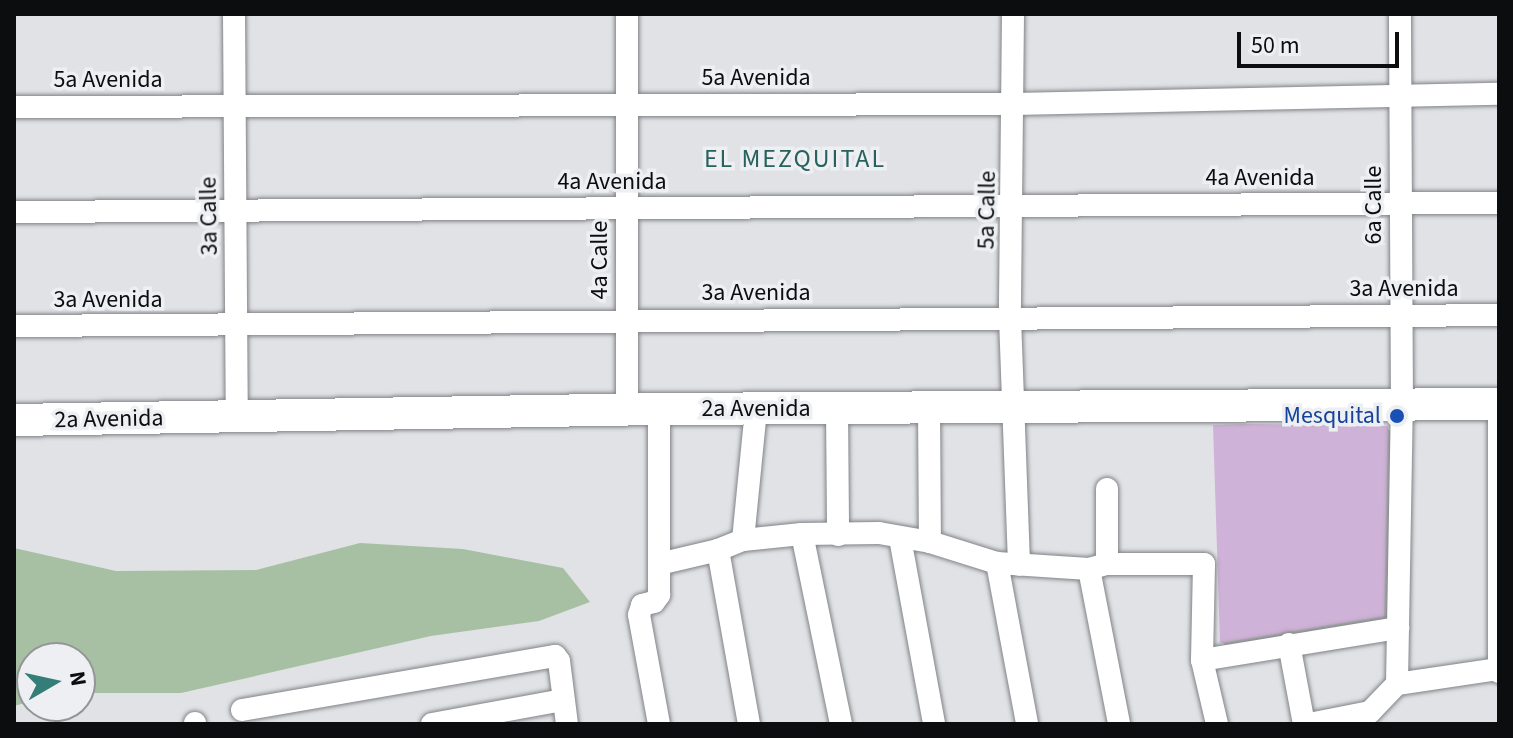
<!DOCTYPE html>
<html>
<head>
<meta charset="utf-8">
<style>
	body { margin:0 }
	#map { position:relative; width:1513px; height:738px; overflow:hidden; background:#e0e2e6; font-family:"Source Sans 3",sans-serif }
	div>[style] { position:absolute }
	.green>* { inset:0; background:#a7c0a3 }
	.shadow>* { inset:0; background:#0003 }
	.building>* { inset:0; background:#cfb2d7 }
	.roads { filter:drop-shadow(0 0 2px #818387) drop-shadow(0 0 2px #818387) }
	.street>* { height:22px; margin:-11px; padding:0 11px; transform-origin:11px; border-radius:11px; background:#fff }
	.secondary>* { height:32px; margin:-16px; padding:0 16px; transform-origin:16px; border-radius:16px; background:#fff }
	.dots>* { width:22px; height:22px; translate:-50% -50%; box-sizing:border-box; border:4px solid #edeff3; border-radius:50% }
	span { translate:-50% -50%; white-space:nowrap; text-align:center; line-height:1.15; -webkit-text-stroke:7px #edeff3; paint-order:stroke }
	.street-label { font-size:24px; color:#0c0d0e }
	.transit-label { font-size:24px; color:#164399 }
	.right { translate:-100% -50%; text-align:right }
	.neighbourhood-label { font-size:26px; color:#28615d; letter-spacing:2px }
	.frame { position:absolute; inset:0; border:16px solid #0c0d0e; pointer-events:none }
	.north { position:absolute; left:16px; top:642px; width:80px; height:80px; box-sizing:border-box; background:#edeff3; border:2px solid #939597; border-radius:50%; rotate:81deg; font-size:22px; font-weight:700; line-height:32px; text-align:center; color:#0c0d0e }
	.north::after { content:''; display:block; margin:auto; width:28px; height:36px; background:#357d78; clip-path:polygon(50% 0,100% 100%,50% 72%,0 100%) }
	.scale { position:absolute; left:1237px; top:32px; width:162px; height:36px; box-sizing:border-box; border:4px solid #0c0d0e; border-top:0; padding-left:10px; font-size:24px; line-height:28px; white-space:nowrap; color:#0c0d0e; -webkit-text-stroke:6px #edeff3; paint-order:stroke }
</style>
</head>
<body>
<div id="map">
	<div class="green">
		<i style="clip-path:polygon(360px 543px,463px 549px,563px 568px,590px 602px,539px 621px,431px 636px,181px 693px,80px 693px,80px 658px,32px 658px,32px 701px,14px 706px,14px 548px,116px 571px,256px 570px)"></i>
	</div>
	<div class="shadow">
		<i style="clip-path:polygon(1387px 428px,1400px 441px,1396px 629px,1235px 655px,1222px 642px)"></i>
	</div>
	<div class="building">
		<i style="clip-path:polygon(1250px 424px,1388px 426px,1384px 616px,1220px 643px,1213px 425px)"></i>
	</div>
	<div class="roads">
		<div class="street">
			<i style="left:234px;top:14px;width:403px;rotate:89.6deg"></i>
			<i style="left:627px;top:14px;width:397px;rotate:90deg"></i>
			<i style="left:1013px;top:14px;width:304px;rotate:90.6deg"></i>
			<i style="left:1010px;top:318px;width:247px;rotate:87.9deg"></i>
			<i style="left:14px;top:107px;width:999px;rotate:-0.17deg"></i>
			<i style="left:1013px;top:104px;width:486px;rotate:-1.2deg"></i>
			<i style="left:14px;top:212px;width:1485px;rotate:-0.35deg"></i>
			<i style="left:14px;top:326px;width:1485px;rotate:-0.42deg"></i>
			<i style="left:1499px;top:404px;width:268px;rotate:90deg"></i>
			<i style="left:929px;top:408px;width:134px;rotate:89.6deg"></i>
			<i style="left:837px;top:409px;width:126px;rotate:89.5deg"></i>
			<i style="left:1107px;top:489px;width:75px;rotate:90deg"></i>
			<i style="left:802px;top:534px;width:194px;rotate:78.4deg"></i>
			<i style="left:900px;top:538px;width:189px;rotate:79.6deg"></i>
			<i style="left:743px;top:540px;width:132px;rotate:-84.3deg"></i>
			<i style="left:718px;top:550px;width:177px;rotate:79.9deg"></i>
			<i style="left:997px;top:563px;width:164px;rotate:79.4deg"></i>
			<i style="left:659px;top:564px;width:61px;rotate:-13.3deg"></i>
			<i style="left:718px;top:550px;width:27px;rotate:-22deg"></i>
			<i style="left:743px;top:540px;width:59px;rotate:-5.8deg"></i>
			<i style="left:802px;top:534px;width:77px;rotate:-0.7deg"></i>
			<i style="left:879px;top:533px;width:52px;rotate:10deg"></i>
			<i style="left:930px;top:542px;width:70px;rotate:17.4deg"></i>
			<i style="left:997px;top:563px;width:92px;rotate:3.7deg"></i>
			<i style="left:1089px;top:569px;width:19px;rotate:-16deg"></i>
			<i style="left:1107px;top:564px;width:97px"></i>
			<i style="left:1204px;top:564px;width:96px;rotate:91.2deg"></i>
			<i style="left:1202px;top:660px;width:66px;rotate:76.8deg"></i>
			<i style="left:1089px;top:569px;width:158px;rotate:79deg"></i>
			<i style="left:1289px;top:644px;width:81px;rotate:79.4deg"></i>
			<i style="left:1202px;top:660px;width:199px;rotate:-9.3deg"></i>
			<i style="left:1397px;top:684px;width:277px;rotate:-89deg"></i>
			<i style="left:1402px;top:407px;width:393px;rotate:-90.3deg"></i>
			<i style="left:242px;top:710px;width:318px;rotate:-9.8deg"></i>
			<i style="left:555px;top:656px;width:6px;rotate:51deg"></i>
			<i style="left:559px;top:661px;width:64px;rotate:82.8deg"></i>
			<i style="left:195px;top:723px;width:1px;rotate:90deg"></i>
			<i style="left:432px;top:724px;width:133px;rotate:-10.4deg"></i>
			<i style="left:659px;top:724px;width:111px;rotate:-100.4deg"></i>
			<i style="left:639px;top:615px;width:10px;rotate:-73deg"></i>
			<i style="left:642px;top:605px;width:12px;rotate:-14deg"></i>
			<i style="left:654px;top:602px;width:9px;rotate:-54deg"></i>
			<i style="left:659px;top:595px;width:186px;rotate:-90deg"></i>
			<i style="left:1309px;top:724px;width:62px;rotate:-11.1deg"></i>
			<i style="left:1370px;top:712px;width:39px;rotate:-46deg"></i>
			<i style="left:1397px;top:684px;width:103px;rotate:-8.4deg"></i>
		</div>
		<div class="secondary">
			<i style="left:14px;top:420px;width:645px;rotate:-0.98deg"></i>
			<i style="left:659px;top:409px;width:840px;rotate:-0.34deg"></i>
		</div>
	</div>
	<div class="dots">
		<i style="left:1397px;top:416px;background:#1a4fb4"></i>
	</div>
	<div class="street-label">
		<span style="left:756px;top:78px">5a Avenida</span>
		<span style="left:108px;top:80px">5a Avenida</span>
		<span style="left:1260px;top:178px">4a Avenida</span>
		<span style="left:612px;top:182px">4a Avenida</span>
		<span style="left:1374px;top:205px;rotate:-90deg">6a Calle</span>
		<span style="left:987px;top:210px;rotate:-89deg">5a Calle</span>
		<span style="left:209px;top:216px;rotate:-91deg">3a Calle</span>
		<span style="left:600px;top:260px;rotate:-90deg">4a Calle</span>
		<span style="left:1404px;top:289px">3a Avenida</span>
		<span style="left:756px;top:293px">3a Avenida</span>
		<span style="left:108px;top:300px">3a Avenida</span>
		<span style="left:756px;top:409px">2a Avenida</span>
		<span style="left:109px;top:419px;rotate:-1deg">2a Avenida</span>
	</div>
	<div class="transit-label">
		<span class="right" style="left:1381px;top:416px">Mesquital</span>
	</div>
	<div class="neighbourhood-label">
		<span style="left:795px;top:159px">EL MEZQUITAL</span>
	</div>
	<div class="frame"></div>
	<div class="north">N</div>
	<div class="scale">50 m</div>
</div>
</body>
</html>
